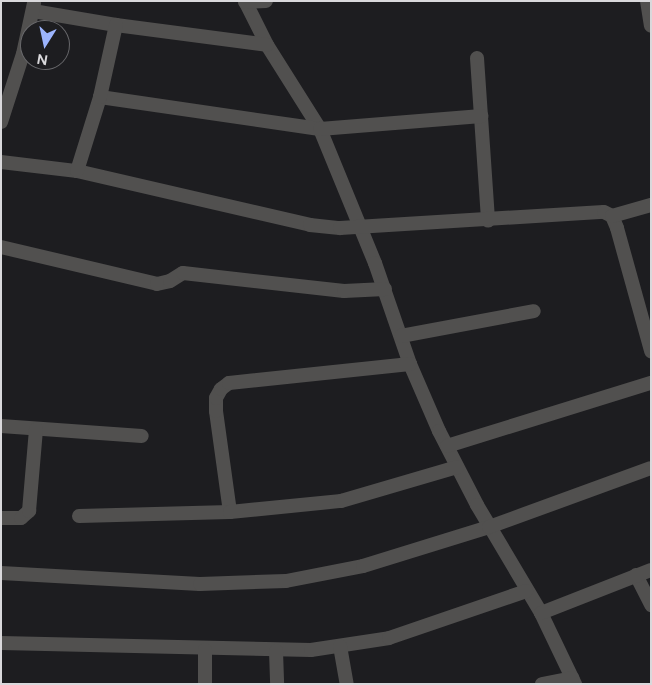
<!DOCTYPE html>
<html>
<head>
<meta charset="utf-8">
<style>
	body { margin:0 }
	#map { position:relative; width:652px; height:685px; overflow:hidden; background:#1d1d20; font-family:Figtree,sans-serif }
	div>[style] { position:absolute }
	.minor>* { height:14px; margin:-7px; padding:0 7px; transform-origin:7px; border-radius:7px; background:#51504f }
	span { translate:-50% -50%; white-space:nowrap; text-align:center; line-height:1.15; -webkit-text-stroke:4px #1d1d20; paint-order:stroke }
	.frame { position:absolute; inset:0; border:2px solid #d9d8db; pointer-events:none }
	.north { position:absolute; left:20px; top:20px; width:50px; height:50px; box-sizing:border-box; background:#1d1d20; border:1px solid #68686b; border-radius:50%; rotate:190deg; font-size:14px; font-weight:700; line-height:20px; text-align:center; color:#d9d8db }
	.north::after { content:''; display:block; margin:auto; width:18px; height:22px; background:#9cb4fd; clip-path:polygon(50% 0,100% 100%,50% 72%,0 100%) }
</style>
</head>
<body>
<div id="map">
	<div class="minor">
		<i style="left:245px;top:1px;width:49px;rotate:63.4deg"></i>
		<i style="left:267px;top:45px;width:99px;rotate:57.8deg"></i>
		<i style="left:320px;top:129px;width:145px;rotate:67.7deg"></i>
		<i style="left:375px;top:263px;width:107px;rotate:70.9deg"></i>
		<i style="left:410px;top:364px;width:73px;rotate:66.6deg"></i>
		<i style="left:439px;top:431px;width:83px;rotate:62.8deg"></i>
		<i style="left:477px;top:505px;width:126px;rotate:59.3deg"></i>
		<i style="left:541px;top:613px;width:79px;rotate:64.4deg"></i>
		<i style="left:647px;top:1px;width:25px;rotate:81deg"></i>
		<i style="left:245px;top:2px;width:21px;rotate:-3deg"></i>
		<i style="left:33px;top:11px;width:84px;rotate:9.6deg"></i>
		<i style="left:116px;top:25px;width:152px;rotate:7.5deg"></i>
		<i style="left:477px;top:58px;width:163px;rotate:86.1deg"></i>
		<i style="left:100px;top:97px;width:222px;rotate:8.3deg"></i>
		<i style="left:320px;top:129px;width:162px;rotate:-4.6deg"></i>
		<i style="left:1px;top:122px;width:71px;rotate:-72.1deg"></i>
		<i style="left:23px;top:54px;width:52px;rotate:-77.8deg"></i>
		<i style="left:1px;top:162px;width:77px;rotate:6.8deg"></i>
		<i style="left:77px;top:171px;width:239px;rotate:13deg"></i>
		<i style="left:310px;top:225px;width:30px;rotate:6deg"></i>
		<i style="left:340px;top:228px;width:264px;rotate:-3.5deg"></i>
		<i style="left:604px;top:212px;width:9px;rotate:27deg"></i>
		<i style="left:612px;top:216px;width:13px;rotate:67deg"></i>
		<i style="left:617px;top:228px;width:128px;rotate:74.5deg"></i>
		<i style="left:77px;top:171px;width:77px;rotate:-72.7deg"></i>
		<i style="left:100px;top:97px;width:74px;rotate:-77.5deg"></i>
		<i style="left:612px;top:216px;width:41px;rotate:-15.8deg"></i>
		<i style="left:1px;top:247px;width:160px;rotate:13.3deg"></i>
		<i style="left:157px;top:284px;width:13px;rotate:-13deg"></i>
		<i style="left:170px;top:281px;width:15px;rotate:-32deg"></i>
		<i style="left:183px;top:273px;width:162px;rotate:6.4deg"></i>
		<i style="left:344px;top:291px;width:41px;rotate:-2.8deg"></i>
		<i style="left:401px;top:336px;width:135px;rotate:-10.6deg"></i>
		<i style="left:1px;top:426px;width:141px;rotate:4.1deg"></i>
		<i style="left:447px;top:446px;width:214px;rotate:-17.2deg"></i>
		<i style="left:230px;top:512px;width:102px;rotate:-97.9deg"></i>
		<i style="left:216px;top:411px;width:13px;rotate:-90deg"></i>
		<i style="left:216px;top:398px;width:10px;rotate:-61deg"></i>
		<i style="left:221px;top:389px;width:10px;rotate:-37deg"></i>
		<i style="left:229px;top:383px;width:182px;rotate:-6deg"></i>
		<i style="left:79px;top:516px;width:151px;rotate:-1.5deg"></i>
		<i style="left:230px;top:512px;width:112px;rotate:-5.7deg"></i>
		<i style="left:341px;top:501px;width:121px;rotate:-16.3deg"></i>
		<i style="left:1px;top:518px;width:20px"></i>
		<i style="left:21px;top:518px;width:11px;rotate:-41deg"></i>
		<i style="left:29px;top:511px;width:82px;rotate:-85.1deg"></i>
		<i style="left:1px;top:573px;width:199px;rotate:3.2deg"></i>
		<i style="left:200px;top:584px;width:86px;rotate:-2deg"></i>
		<i style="left:286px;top:581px;width:78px;rotate:-11deg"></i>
		<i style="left:363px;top:566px;width:132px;rotate:-17.2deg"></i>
		<i style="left:489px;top:527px;width:172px;rotate:-20deg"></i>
		<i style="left:636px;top:575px;width:34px;rotate:63deg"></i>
		<i style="left:541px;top:613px;width:118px;rotate:-21.4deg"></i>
		<i style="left:1px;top:643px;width:310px;rotate:1.3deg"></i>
		<i style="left:311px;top:650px;width:79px;rotate:-8.7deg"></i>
		<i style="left:389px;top:638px;width:145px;rotate:-18.9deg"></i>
		<i style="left:340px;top:646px;width:39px;rotate:80deg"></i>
		<i style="left:205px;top:650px;width:34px;rotate:90deg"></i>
		<i style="left:276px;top:651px;width:33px;rotate:88deg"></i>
		<i style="left:542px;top:684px;width:31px;rotate:-11deg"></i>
	</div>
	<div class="frame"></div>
	<div class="north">N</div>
</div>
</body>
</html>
